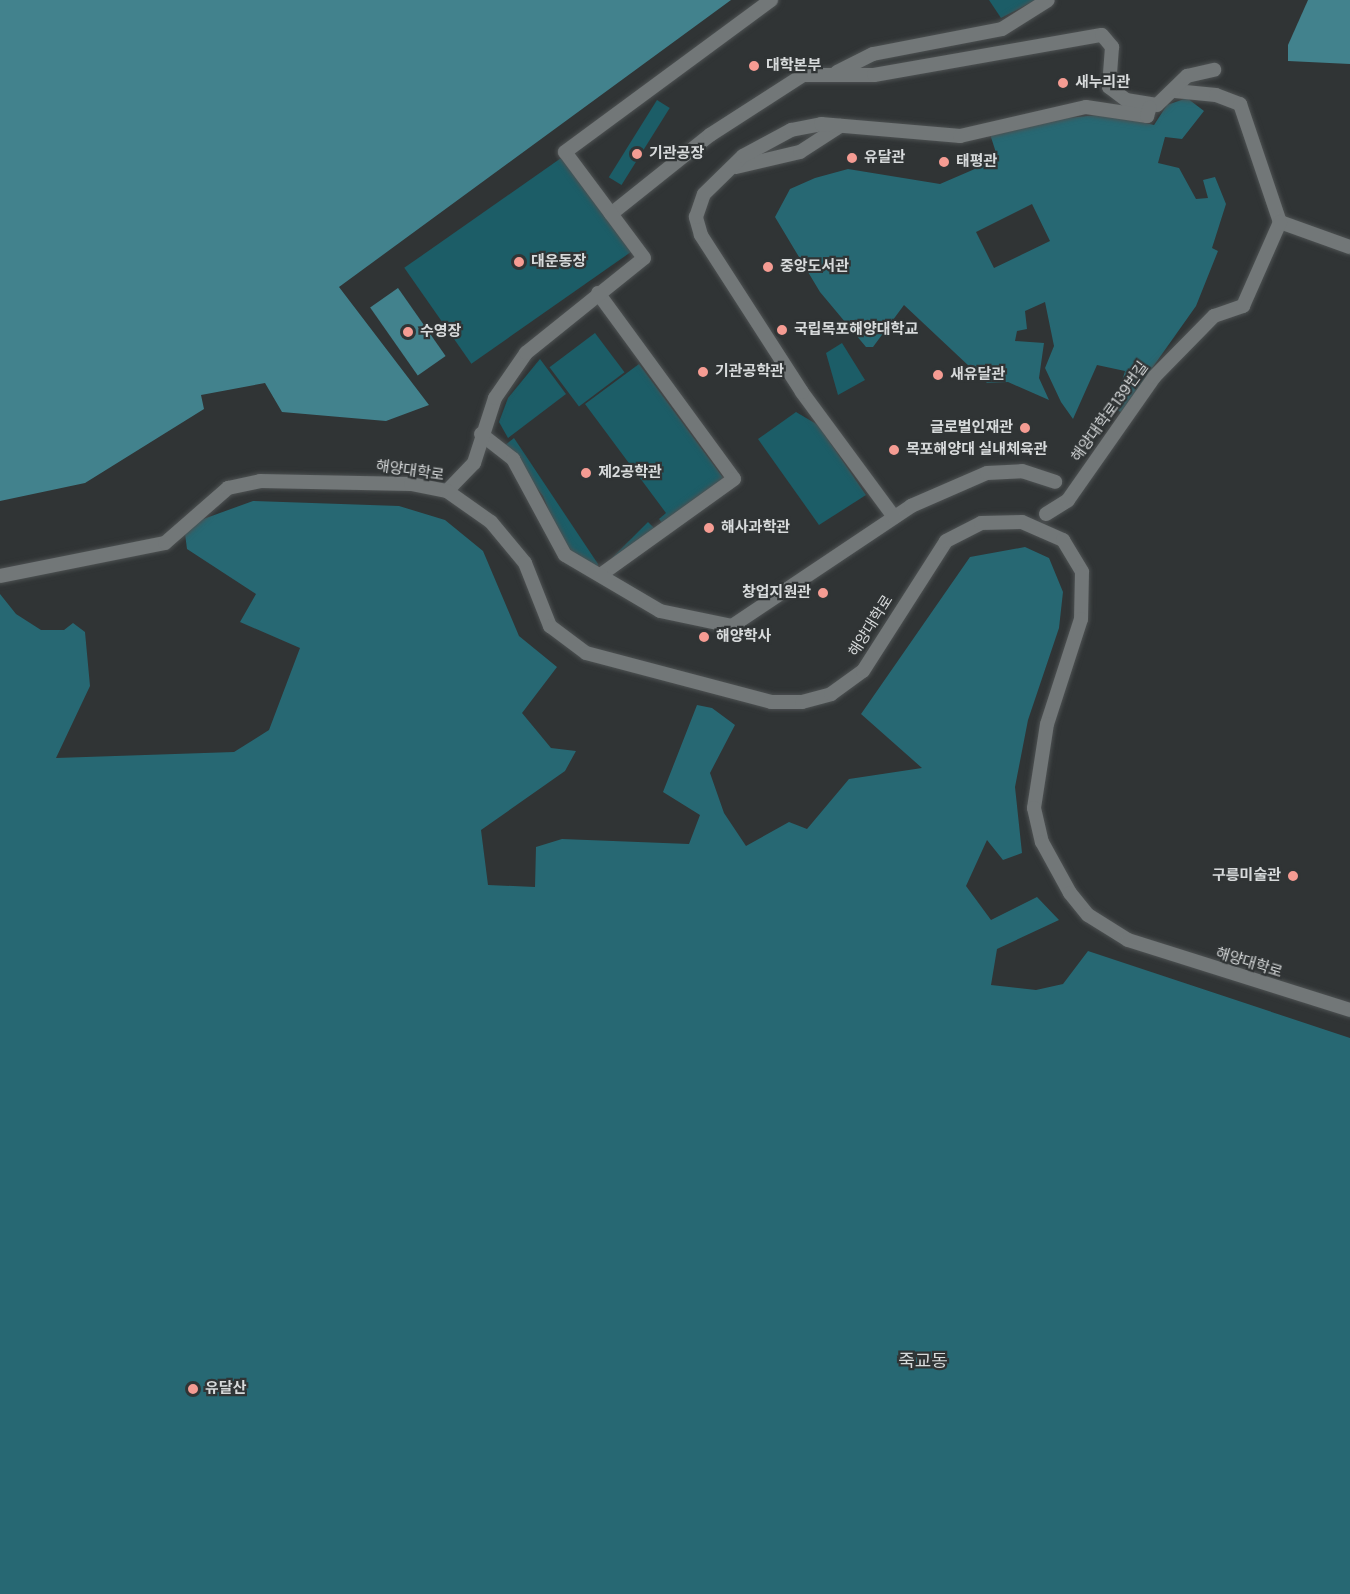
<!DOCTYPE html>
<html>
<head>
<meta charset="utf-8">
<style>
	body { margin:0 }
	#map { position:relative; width:1350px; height:1594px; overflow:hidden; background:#303435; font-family:"DM Sans","Noto Sans KR",sans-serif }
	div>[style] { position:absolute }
	.green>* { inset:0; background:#1c5d67; transform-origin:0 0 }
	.forest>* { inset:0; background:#276873 }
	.water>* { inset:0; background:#42828d; transform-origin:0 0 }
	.roads { filter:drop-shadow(0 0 2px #4d5152) drop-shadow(0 0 2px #4d5152) }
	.minor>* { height:14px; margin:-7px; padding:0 7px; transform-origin:7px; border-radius:7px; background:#727778 }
	.dots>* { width:16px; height:16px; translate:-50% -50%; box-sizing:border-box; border:3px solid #303435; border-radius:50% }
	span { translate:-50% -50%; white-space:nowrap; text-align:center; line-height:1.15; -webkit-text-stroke:4.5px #303435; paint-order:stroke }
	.poi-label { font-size:15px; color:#d7dadb; font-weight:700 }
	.left { translate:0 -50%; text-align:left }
	.right { translate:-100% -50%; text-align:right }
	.street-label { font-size:15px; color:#d7dadb }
	.quarter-label { font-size:18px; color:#d7dadb }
</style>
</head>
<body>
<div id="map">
	<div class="green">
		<i style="clip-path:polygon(989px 0,1036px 0,1001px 18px)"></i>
		<i style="left:657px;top:100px;width:15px;height:91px;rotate:32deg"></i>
		<i style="left:564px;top:156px;width:117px;height:195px;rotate:55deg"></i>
		<i style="left:595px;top:333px;width:49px;height:57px;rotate:53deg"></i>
		<i style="clip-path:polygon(842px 343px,865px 380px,838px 395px,826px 353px)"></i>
		<i style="clip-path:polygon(540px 359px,566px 394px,508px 438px,499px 422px,508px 398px)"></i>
		<i style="clip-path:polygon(639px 364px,724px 479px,663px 524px,659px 519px,666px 513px,585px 404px)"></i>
		<i style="clip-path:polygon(796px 412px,818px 425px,866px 495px,819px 525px,758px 439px)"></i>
		<i style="clip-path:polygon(514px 438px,598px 564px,598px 567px,574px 555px,561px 540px,543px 496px,504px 446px)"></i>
		<i style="left:648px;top:522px;width:10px;height:51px;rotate:45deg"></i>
	</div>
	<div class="forest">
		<i style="clip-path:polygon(evenodd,1187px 98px,1204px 111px,1182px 139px,1165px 137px,1158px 163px,1179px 168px,1196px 199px,1208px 198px,1203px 180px,1215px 177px,1226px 204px,1212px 248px,1218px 251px,1196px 306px,1121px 412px,1114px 409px,1125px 371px,1097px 365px,1073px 419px,1061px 402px,1045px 368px,1054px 346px,1045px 302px,1025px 311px,1027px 329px,1017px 331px,1015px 341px,1044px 343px,1039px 378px,1049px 400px,1008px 382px,987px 383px,904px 305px,873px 347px,866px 347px,820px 292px,775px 217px,790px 189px,815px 178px,848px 169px,940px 184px,998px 159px,990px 134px,1047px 120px,1108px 114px,1154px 125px,1167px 105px,1187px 98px,1032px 204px,1050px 241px,994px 268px,976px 232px,1032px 204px)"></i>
		<i style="clip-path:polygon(253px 501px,399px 506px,445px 520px,483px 551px,519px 636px,557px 667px,522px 713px,551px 748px,576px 751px,565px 771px,481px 830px,488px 885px,535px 887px,536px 847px,562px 839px,689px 844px,700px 815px,663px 792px,697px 705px,712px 708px,735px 725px,710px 773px,724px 813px,746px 846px,789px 822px,807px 829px,849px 779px,922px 768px,861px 714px,970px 557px,1025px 547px,1049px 558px,1063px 592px,1059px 628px,1028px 720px,1015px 787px,1022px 853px,1003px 860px,987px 840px,966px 886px,991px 920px,1037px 897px,1059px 920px,997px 949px,991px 985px,1036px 990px,1063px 984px,1088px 951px,1350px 1038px,1350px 1594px,0 1594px,0 594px,16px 614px,41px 630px,64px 630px,73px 623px,85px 632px,90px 686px,56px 758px,234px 752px,269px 730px,300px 648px,240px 622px,256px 594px,187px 549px,184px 526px)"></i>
	</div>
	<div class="water">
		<i style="clip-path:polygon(0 0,731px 0,339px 287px,429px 405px,386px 421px,282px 412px,265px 383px,201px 395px,204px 409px,85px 483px,0 501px)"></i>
		<i style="clip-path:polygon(1308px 0,1350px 0,1350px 64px,1288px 61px,1288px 45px)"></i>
		<i style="left:398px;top:288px;width:83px;height:34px;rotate:55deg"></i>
	</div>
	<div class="roads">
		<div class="minor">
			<i style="left:837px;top:72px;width:40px;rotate:-26.6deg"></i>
			<i style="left:873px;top:54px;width:131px;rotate:-11deg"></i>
			<i style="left:1002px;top:29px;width:54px;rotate:-32.2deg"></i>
			<i style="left:1175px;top:91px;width:41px;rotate:5.6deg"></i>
			<i style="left:1216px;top:95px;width:26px;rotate:21deg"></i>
			<i style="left:1240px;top:104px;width:125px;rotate:71.3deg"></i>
			<i style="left:736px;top:167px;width:66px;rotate:-13.2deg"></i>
			<i style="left:800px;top:152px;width:48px;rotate:-33deg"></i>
			<i style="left:611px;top:214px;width:127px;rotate:-38.6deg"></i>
			<i style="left:710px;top:135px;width:111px;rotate:-32.8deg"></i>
			<i style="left:803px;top:75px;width:71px"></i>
			<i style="left:874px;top:75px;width:231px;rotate:-10deg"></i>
			<i style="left:1102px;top:35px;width:16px;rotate:50deg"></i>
			<i style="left:1112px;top:47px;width:40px;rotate:94.3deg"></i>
			<i style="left:1109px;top:87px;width:21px;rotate:37deg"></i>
			<i style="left:1126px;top:100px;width:31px;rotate:9deg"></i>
			<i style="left:1157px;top:105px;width:42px;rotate:-44deg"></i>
			<i style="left:1187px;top:76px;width:28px;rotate:-13deg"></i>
			<i style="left:1280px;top:222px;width:74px;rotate:19.7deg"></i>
			<i style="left:598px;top:293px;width:230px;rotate:53.8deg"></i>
			<i style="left:734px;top:479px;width:163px;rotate:144.3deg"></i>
			<i style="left:481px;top:434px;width:41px;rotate:38deg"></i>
			<i style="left:513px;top:459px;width:109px;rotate:61.6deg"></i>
			<i style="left:565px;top:555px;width:110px;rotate:30.5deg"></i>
			<i style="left:660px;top:611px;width:74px;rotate:11.8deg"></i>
			<i style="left:732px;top:626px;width:216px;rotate:-33.8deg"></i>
			<i style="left:911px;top:506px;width:83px;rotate:-23.5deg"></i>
			<i style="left:987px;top:473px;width:35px;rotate:-3deg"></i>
			<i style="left:1022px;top:471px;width:35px;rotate:18deg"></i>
			<i style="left:447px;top:491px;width:39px;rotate:-46deg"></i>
			<i style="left:474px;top:463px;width:68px;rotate:-72.1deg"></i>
			<i style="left:495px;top:398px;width:55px;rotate:-55.4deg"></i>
			<i style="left:526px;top:353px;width:151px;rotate:-38.8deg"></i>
			<i style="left:644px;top:258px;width:132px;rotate:-126.7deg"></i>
			<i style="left:565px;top:152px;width:256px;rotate:-36.4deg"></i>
			<i style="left:1046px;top:514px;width:26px;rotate:-32deg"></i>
			<i style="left:1068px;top:500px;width:150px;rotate:-55deg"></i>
			<i style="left:1154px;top:377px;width:86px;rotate:-45.5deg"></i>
			<i style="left:1214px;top:316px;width:31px;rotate:-19deg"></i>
			<i style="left:1243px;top:306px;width:92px;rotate:-66.2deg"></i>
			<i style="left:894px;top:517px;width:155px;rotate:-126.4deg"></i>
			<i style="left:802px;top:392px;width:187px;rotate:-122.8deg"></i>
			<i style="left:701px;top:235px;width:19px;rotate:-106deg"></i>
			<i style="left:696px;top:217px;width:24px;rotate:-71deg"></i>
			<i style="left:704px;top:194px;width:54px;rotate:-44.3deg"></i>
			<i style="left:743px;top:156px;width:55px;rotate:-28.4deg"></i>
			<i style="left:791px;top:130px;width:31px;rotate:-11deg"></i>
			<i style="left:821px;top:124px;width:140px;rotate:4.9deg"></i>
			<i style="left:960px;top:136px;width:129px;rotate:-13deg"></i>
			<i style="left:1086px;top:107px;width:62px;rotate:8.4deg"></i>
			<i style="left:1147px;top:116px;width:9px;rotate:-72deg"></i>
			<i style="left:0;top:576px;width:168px;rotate:-11.3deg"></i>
			<i style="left:165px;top:543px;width:84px;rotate:-41.1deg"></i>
			<i style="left:228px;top:488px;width:33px;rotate:-12deg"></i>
			<i style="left:260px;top:481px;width:151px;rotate:1.1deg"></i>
			<i style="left:411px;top:484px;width:37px;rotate:11deg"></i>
			<i style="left:447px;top:491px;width:54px;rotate:35.2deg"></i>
			<i style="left:491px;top:522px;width:53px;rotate:50.3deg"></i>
			<i style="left:525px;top:563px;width:68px;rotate:68.4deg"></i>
			<i style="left:550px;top:626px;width:45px;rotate:36.9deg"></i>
			<i style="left:586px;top:653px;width:191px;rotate:14.8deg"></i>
			<i style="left:771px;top:702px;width:31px"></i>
			<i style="left:802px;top:702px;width:30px;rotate:-15deg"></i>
			<i style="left:831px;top:694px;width:39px;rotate:-36deg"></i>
			<i style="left:863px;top:671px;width:154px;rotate:-57.4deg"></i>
			<i style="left:946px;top:541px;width:39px;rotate:-27deg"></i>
			<i style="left:981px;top:523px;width:41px;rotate:-1.4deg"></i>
			<i style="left:1022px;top:522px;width:45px;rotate:23.7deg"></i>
			<i style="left:1063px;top:540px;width:37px;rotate:59deg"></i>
			<i style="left:1082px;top:572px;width:47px;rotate:91.2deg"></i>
			<i style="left:1081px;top:619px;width:110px;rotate:107.9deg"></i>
			<i style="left:1047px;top:724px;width:85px;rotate:98.8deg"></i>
			<i style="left:1034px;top:808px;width:35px;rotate:77deg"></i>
			<i style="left:1042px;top:842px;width:58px;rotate:61.2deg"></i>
			<i style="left:1070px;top:893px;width:28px;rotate:51deg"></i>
			<i style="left:1088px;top:915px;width:47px;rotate:32deg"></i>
			<i style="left:1128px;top:940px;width:233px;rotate:17.5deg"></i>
		</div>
	</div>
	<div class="dots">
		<i style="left:754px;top:66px;background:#f59c93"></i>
		<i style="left:1063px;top:83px;background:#f59c93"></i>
		<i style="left:637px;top:154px;background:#f59c93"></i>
		<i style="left:852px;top:158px;background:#f59c93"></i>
		<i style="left:944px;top:162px;background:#f59c93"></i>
		<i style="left:519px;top:262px;background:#f59c93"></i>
		<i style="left:768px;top:267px;background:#f59c93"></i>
		<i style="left:782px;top:330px;background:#f59c93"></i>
		<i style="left:408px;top:332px;background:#f59c93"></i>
		<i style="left:703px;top:372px;background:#f59c93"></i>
		<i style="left:938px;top:375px;background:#f59c93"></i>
		<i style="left:1025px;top:428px;background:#f59c93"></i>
		<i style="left:894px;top:450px;background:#f59c93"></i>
		<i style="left:586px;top:473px;background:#f59c93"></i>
		<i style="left:709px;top:528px;background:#f59c93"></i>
		<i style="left:823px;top:593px;background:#f59c93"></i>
		<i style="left:704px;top:637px;background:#f59c93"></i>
		<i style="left:1293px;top:876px;background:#f59c93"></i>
		<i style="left:193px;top:1389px;background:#f59c93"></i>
	</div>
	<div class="poi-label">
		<span class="left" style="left:766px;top:66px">대학본부</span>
		<span class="left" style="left:1075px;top:83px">새누리관</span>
		<span class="left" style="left:649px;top:154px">기관공장</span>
		<span class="left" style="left:864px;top:158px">유달관</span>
		<span class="left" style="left:956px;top:162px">태평관</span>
		<span class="left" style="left:531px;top:262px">대운동장</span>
		<span class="left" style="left:780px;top:267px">중앙도서관</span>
		<span class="left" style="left:794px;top:330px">국립목포해양대학교</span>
		<span class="left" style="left:420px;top:332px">수영장</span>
		<span class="left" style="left:715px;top:372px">기관공학관</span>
		<span class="left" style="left:950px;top:375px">새유달관</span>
		<span class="right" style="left:1013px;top:428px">글로벌인재관</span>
		<span class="left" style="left:906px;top:450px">목포해양대 실내체육관</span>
		<span class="left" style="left:598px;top:473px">제2공학관</span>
		<span class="left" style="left:721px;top:528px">해사과학관</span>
		<span class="right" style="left:811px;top:593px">창업지원관</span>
		<span class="left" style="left:716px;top:637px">해양학사</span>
		<span class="right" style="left:1281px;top:876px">구릉미술관</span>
		<span class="left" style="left:205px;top:1389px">유달산</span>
	</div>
	<div class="street-label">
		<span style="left:1110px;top:412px;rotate:-54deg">해양대학로139번길</span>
		<span style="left:410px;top:471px;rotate:8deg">해양대학로</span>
		<span style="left:871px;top:626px;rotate:-58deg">해양대학로</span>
		<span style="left:1249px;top:963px;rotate:17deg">해양대학로</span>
	</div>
	<div class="quarter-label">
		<span style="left:923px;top:1361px">죽교동</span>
	</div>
</div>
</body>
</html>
